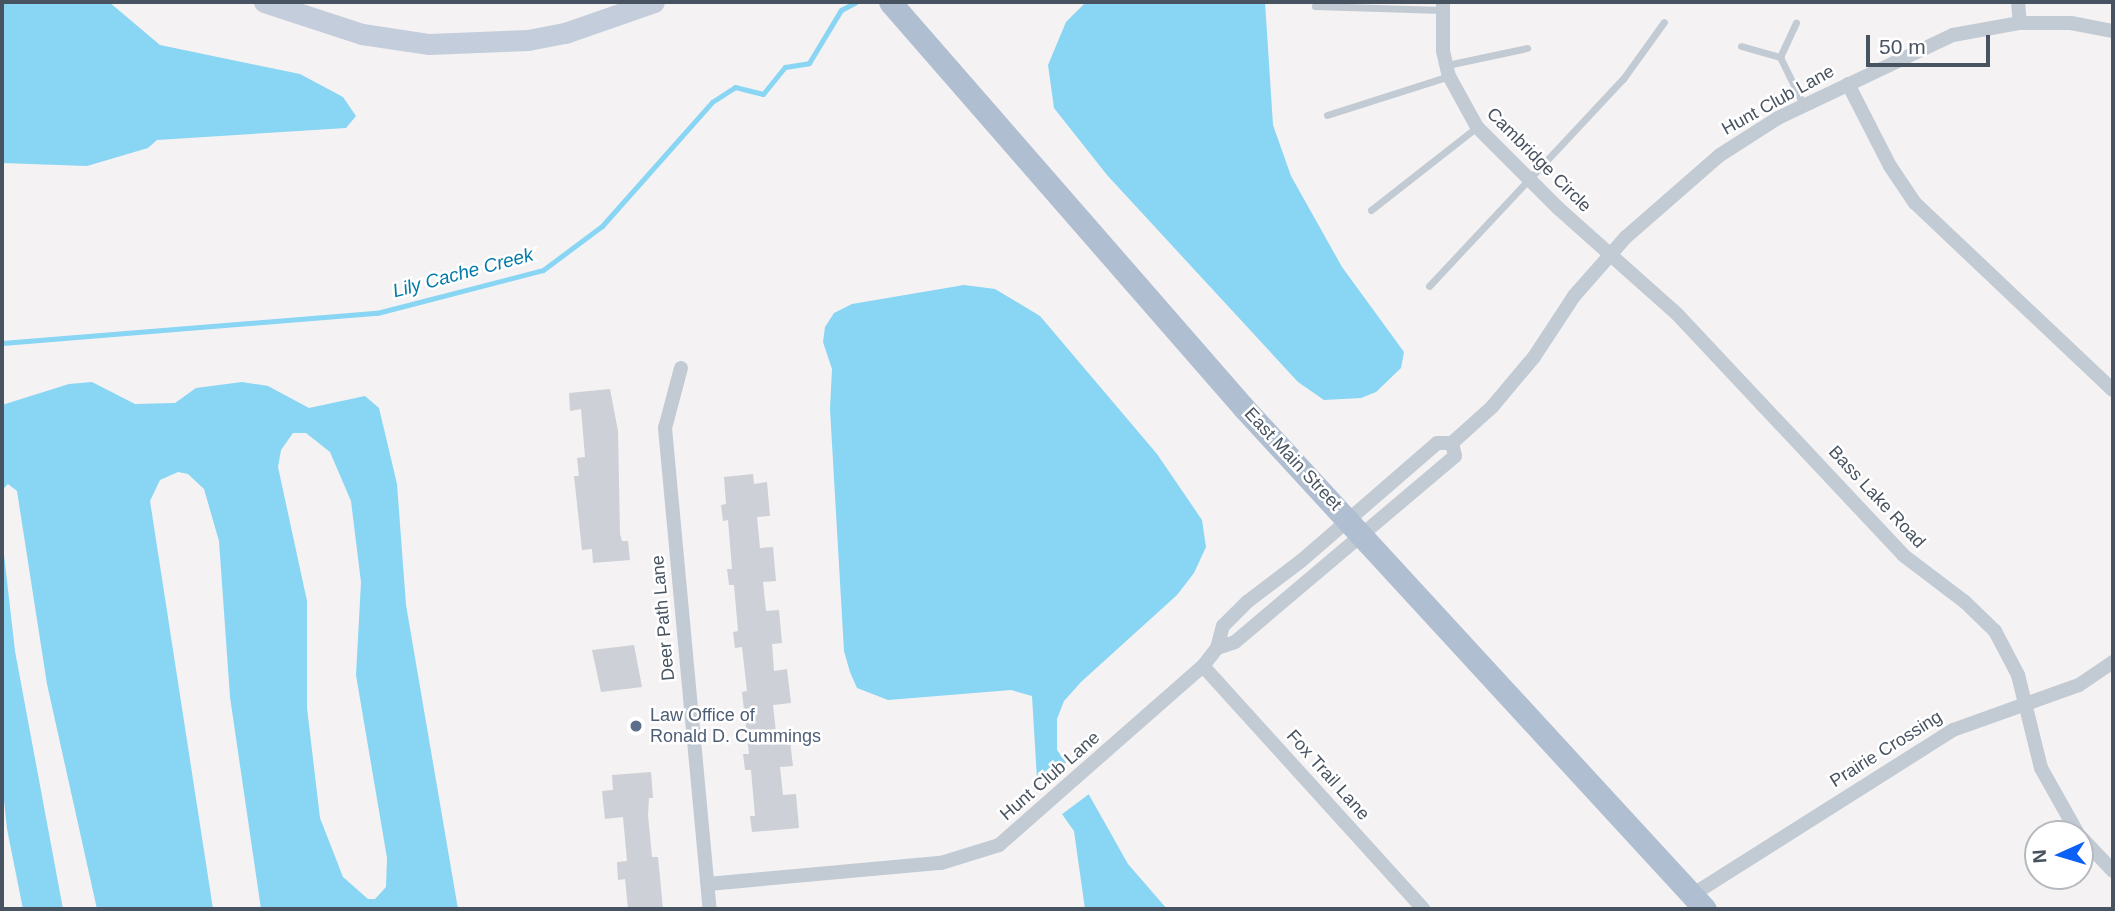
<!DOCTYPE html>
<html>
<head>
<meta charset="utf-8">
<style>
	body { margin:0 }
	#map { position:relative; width:2115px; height:911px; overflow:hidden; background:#f4f2f2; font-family:Helvetica,sans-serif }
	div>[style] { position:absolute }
	.water>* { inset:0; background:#88d5f4 }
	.pier>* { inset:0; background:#f4f2f2; transform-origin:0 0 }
	.stream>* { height:5px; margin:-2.5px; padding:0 2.5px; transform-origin:2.5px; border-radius:2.5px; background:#88d5f4 }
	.building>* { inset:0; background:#cdd0d6 }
	.lane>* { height:7px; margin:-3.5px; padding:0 3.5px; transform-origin:3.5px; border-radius:3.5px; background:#c2cbd4 }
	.street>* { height:14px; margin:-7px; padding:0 7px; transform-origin:7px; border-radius:7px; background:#c2cbd4 }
	.secondary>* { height:21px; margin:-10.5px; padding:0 10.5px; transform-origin:10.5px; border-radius:10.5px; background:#c3cddb }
	.primary>* { height:23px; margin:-11.5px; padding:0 11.5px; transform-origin:11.5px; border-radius:11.5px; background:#b0bed2 }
	.dots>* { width:19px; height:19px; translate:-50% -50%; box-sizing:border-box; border:4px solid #fff; border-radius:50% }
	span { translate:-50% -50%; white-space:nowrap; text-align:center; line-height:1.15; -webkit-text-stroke:5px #fff; paint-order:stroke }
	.street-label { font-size:18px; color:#485361 }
	.service-label { font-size:18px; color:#4e5e75 }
	.left { translate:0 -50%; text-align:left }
	.water-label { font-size:19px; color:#037aaa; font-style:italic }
	.frame { position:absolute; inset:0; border:4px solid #485361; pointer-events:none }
	.north { position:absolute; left:2024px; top:820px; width:70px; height:70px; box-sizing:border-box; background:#fff; border:2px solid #b6bac0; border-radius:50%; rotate:266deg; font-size:19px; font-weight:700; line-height:28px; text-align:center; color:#485361 }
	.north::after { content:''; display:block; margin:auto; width:24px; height:32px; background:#0b60f5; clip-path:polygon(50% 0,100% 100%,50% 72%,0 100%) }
	.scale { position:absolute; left:1866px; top:35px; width:124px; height:32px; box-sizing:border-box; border:4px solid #485361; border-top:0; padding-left:9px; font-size:21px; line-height:24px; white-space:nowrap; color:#485361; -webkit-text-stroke:5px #fff; paint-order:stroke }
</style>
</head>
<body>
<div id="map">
	<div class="water">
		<i style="clip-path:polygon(2px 2px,109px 2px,160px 45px,300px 74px,343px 97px,356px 116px,346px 128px,157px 140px,148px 148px,87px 166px,2px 163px)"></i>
		<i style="clip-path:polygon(1086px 2px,1265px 2px,1273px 125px,1291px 176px,1342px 267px,1404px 352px,1401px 368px,1376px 392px,1361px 398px,1324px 400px,1298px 382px,1107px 175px,1054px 108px,1048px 65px,1066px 22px)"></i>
		<i style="clip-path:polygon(964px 285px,995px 289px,1040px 316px,1157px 454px,1202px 520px,1206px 547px,1194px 573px,1177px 595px,1081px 682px,1064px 701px,1057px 719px,1057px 750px,1088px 793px,1128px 864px,1167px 909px,1085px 909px,1074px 831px,1037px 779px,1032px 696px,1011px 690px,888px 700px,857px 688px,850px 672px,844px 651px,830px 409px,832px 369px,823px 342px,825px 327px,834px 313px,852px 304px)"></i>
		<i style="clip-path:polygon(evenodd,92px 382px,135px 404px,175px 403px,196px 388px,242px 382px,268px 386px,309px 408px,365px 396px,379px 408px,397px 484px,406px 605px,458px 909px,261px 909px,230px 697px,219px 541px,204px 489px,188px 474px,178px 472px,160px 480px,150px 501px,213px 909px,97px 909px,47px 684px,17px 491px,8px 484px,2px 490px,2px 405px,69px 384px,92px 382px,293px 433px,306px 433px,330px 452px,351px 501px,361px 582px,356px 675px,387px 858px,386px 887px,375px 899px,368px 899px,343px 877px,320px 818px,307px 708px,307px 601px,278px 467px,281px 450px,293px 433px)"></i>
		<i style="clip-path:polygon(2px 537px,15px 651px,63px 909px,23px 909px,7px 829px,2px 781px)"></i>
	</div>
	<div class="pier">
		<i style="left:1068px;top:761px;width:39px;height:39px;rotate:53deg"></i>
	</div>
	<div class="stream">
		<i style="left:2px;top:343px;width:376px;rotate:-4.6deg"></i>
		<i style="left:377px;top:313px;width:171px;rotate:-14.5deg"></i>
		<i style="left:543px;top:270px;width:74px;rotate:-36.7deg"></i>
		<i style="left:602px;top:226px;width:166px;rotate:-48.4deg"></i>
		<i style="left:712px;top:102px;width:27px;rotate:-33deg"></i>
		<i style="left:735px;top:87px;width:29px;rotate:14deg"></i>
		<i style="left:763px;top:94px;width:35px;rotate:-51deg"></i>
		<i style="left:785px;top:67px;width:24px;rotate:-9deg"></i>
		<i style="left:809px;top:63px;width:62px;rotate:-58.9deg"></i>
		<i style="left:841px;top:10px;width:17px;rotate:-28deg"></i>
	</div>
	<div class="building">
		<i style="clip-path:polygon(610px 389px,618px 431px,620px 534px,622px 541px,628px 541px,630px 560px,593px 563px,592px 549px,582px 550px,574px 476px,579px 476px,577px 458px,585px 457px,581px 409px,570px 411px,569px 393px)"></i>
		<i style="clip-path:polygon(753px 474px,754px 484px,767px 482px,770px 516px,757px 517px,760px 548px,773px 547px,776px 581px,763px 582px,766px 611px,779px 610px,782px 643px,772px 644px,774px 671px,787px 669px,791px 703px,773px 705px,776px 733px,789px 732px,793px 766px,780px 767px,783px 795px,796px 794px,799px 828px,752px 832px,750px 816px,755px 816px,751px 770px,745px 770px,743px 754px,749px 754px,742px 692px,747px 691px,742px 647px,735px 648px,733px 632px,738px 631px,734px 585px,729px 585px,727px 569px,732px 569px,728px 520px,723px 521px,721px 505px,726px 504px,724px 477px)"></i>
		<i style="clip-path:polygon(634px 645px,642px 687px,601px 692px,592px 650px)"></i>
		<i style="clip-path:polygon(651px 772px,653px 798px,649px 798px,648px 815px,652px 857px,658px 857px,663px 909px,628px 909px,625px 879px,618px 880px,617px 862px,627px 861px,623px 817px,605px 819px,602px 791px,613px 790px,612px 775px)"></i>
	</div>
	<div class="lane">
		<i style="left:1315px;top:6px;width:127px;rotate:1.8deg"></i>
		<i style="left:1741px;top:46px;width:41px;rotate:15.8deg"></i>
		<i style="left:1780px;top:57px;width:55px;rotate:63.9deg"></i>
		<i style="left:1780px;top:57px;width:38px;rotate:-65deg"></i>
		<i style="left:1447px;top:65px;width:82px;rotate:-12deg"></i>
		<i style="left:1327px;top:115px;width:128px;rotate:-17.7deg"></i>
		<i style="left:1371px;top:210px;width:135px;rotate:-38.1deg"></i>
		<i style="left:1429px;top:286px;width:284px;rotate:-46.9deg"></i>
		<i style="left:1623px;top:79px;width:70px;rotate:-54.3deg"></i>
	</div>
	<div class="street">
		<i style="left:1443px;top:2px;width:49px;rotate:90deg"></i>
		<i style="left:1443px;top:51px;width:26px;rotate:77deg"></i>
		<i style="left:1449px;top:76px;width:58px;rotate:61.2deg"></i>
		<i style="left:1477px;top:127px;width:115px;rotate:45deg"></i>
		<i style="left:1558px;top:208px;width:159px;rotate:41.7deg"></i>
		<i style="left:1677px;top:314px;width:330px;rotate:46.8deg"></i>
		<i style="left:1903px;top:555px;width:78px;rotate:37.2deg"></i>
		<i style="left:1965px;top:602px;width:42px;rotate:44deg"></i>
		<i style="left:1995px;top:631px;width:50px;rotate:62.4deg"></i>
		<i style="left:2018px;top:675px;width:96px;rotate:76.1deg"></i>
		<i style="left:2041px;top:768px;width:76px;rotate:60.7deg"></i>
		<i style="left:2018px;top:2px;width:21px;rotate:85deg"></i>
		<i style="left:1848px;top:84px;width:92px;rotate:62.9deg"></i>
		<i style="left:1890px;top:166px;width:45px;rotate:56deg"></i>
		<i style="left:1915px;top:203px;width:272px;rotate:43.4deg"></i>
		<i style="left:681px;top:368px;width:62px;rotate:104.9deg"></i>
		<i style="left:665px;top:428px;width:483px;rotate:84.7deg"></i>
		<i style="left:1217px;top:648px;width:19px;rotate:-18deg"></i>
		<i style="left:1235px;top:642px;width:288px;rotate:-40.2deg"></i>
		<i style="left:1455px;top:456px;width:13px;rotate:-103deg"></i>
		<i style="left:1203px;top:666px;width:328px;rotate:47.8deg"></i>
		<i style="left:2080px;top:836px;width:48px;rotate:46.7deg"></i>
		<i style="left:708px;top:884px;width:234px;rotate:-5.2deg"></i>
		<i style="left:941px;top:863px;width:61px;rotate:-17.2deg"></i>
		<i style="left:999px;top:845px;width:271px;rotate:-41.3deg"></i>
		<i style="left:1203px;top:666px;width:23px;rotate:-52deg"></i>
		<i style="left:1217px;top:648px;width:23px;rotate:-75deg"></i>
		<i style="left:1223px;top:626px;width:34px;rotate:-45deg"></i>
		<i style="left:1247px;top:602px;width:68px;rotate:-37.2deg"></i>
		<i style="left:1301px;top:561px;width:180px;rotate:-40.9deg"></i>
		<i style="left:1437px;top:443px;width:15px"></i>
		<i style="left:1452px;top:443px;width:54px;rotate:-42deg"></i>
		<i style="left:1492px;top:407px;width:65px;rotate:-50deg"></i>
		<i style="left:1534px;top:357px;width:73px;rotate:-56.7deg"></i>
		<i style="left:1574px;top:296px;width:79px;rotate:-48.6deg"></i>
		<i style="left:1626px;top:237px;width:125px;rotate:-41.1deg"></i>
		<i style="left:1720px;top:155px;width:69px;rotate:-32.5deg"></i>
		<i style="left:1778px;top:118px;width:194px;rotate:-25.4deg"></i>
		<i style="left:1953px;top:35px;width:68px;rotate:-10.2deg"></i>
		<i style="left:2020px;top:23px;width:51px"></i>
		<i style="left:2071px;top:23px;width:43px;rotate:10.8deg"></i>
		<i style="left:1692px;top:895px;width:309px;rotate:-32.3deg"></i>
		<i style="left:1953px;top:730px;width:134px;rotate:-19.7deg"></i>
		<i style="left:2079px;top:685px;width:41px;rotate:-34.1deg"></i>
	</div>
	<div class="secondary">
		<i style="left:264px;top:2px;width:103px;rotate:18.1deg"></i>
		<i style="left:362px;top:34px;width:68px;rotate:8.5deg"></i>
		<i style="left:429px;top:44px;width:99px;rotate:-2.3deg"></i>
		<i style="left:528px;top:40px;width:38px;rotate:-11deg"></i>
		<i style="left:565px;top:33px;width:94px;rotate:-19.2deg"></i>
	</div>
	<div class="primary">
		<i style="left:890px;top:2px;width:537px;rotate:48.92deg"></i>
		<i style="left:1243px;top:407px;width:682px;rotate:47.38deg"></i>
	</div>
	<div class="dots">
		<i style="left:636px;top:726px;background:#5c6f8a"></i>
	</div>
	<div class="street-label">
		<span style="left:1778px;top:100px;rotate:-29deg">Hunt Club Lane</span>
		<span style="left:1539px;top:160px;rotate:45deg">Cambridge Circle</span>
		<span style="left:1293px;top:459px;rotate:47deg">East Main Street</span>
		<span style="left:1877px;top:497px;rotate:47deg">Bass Lake Road</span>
		<span style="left:663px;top:618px;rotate:-95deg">Deer Path Lane</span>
		<span style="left:1886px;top:749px;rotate:-32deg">Prairie Crossing</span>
		<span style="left:1328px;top:775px;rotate:48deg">Fox Trail Lane</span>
		<span style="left:1050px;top:776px;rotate:-41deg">Hunt Club Lane</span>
	</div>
	<div class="service-label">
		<span class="left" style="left:650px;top:726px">Law Office of<br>Ronald D. Cummings</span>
	</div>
	<div class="water-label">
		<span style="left:463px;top:273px;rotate:-15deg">Lily Cache Creek</span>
	</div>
	<div class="frame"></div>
	<div class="north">N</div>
	<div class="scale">50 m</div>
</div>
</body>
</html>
